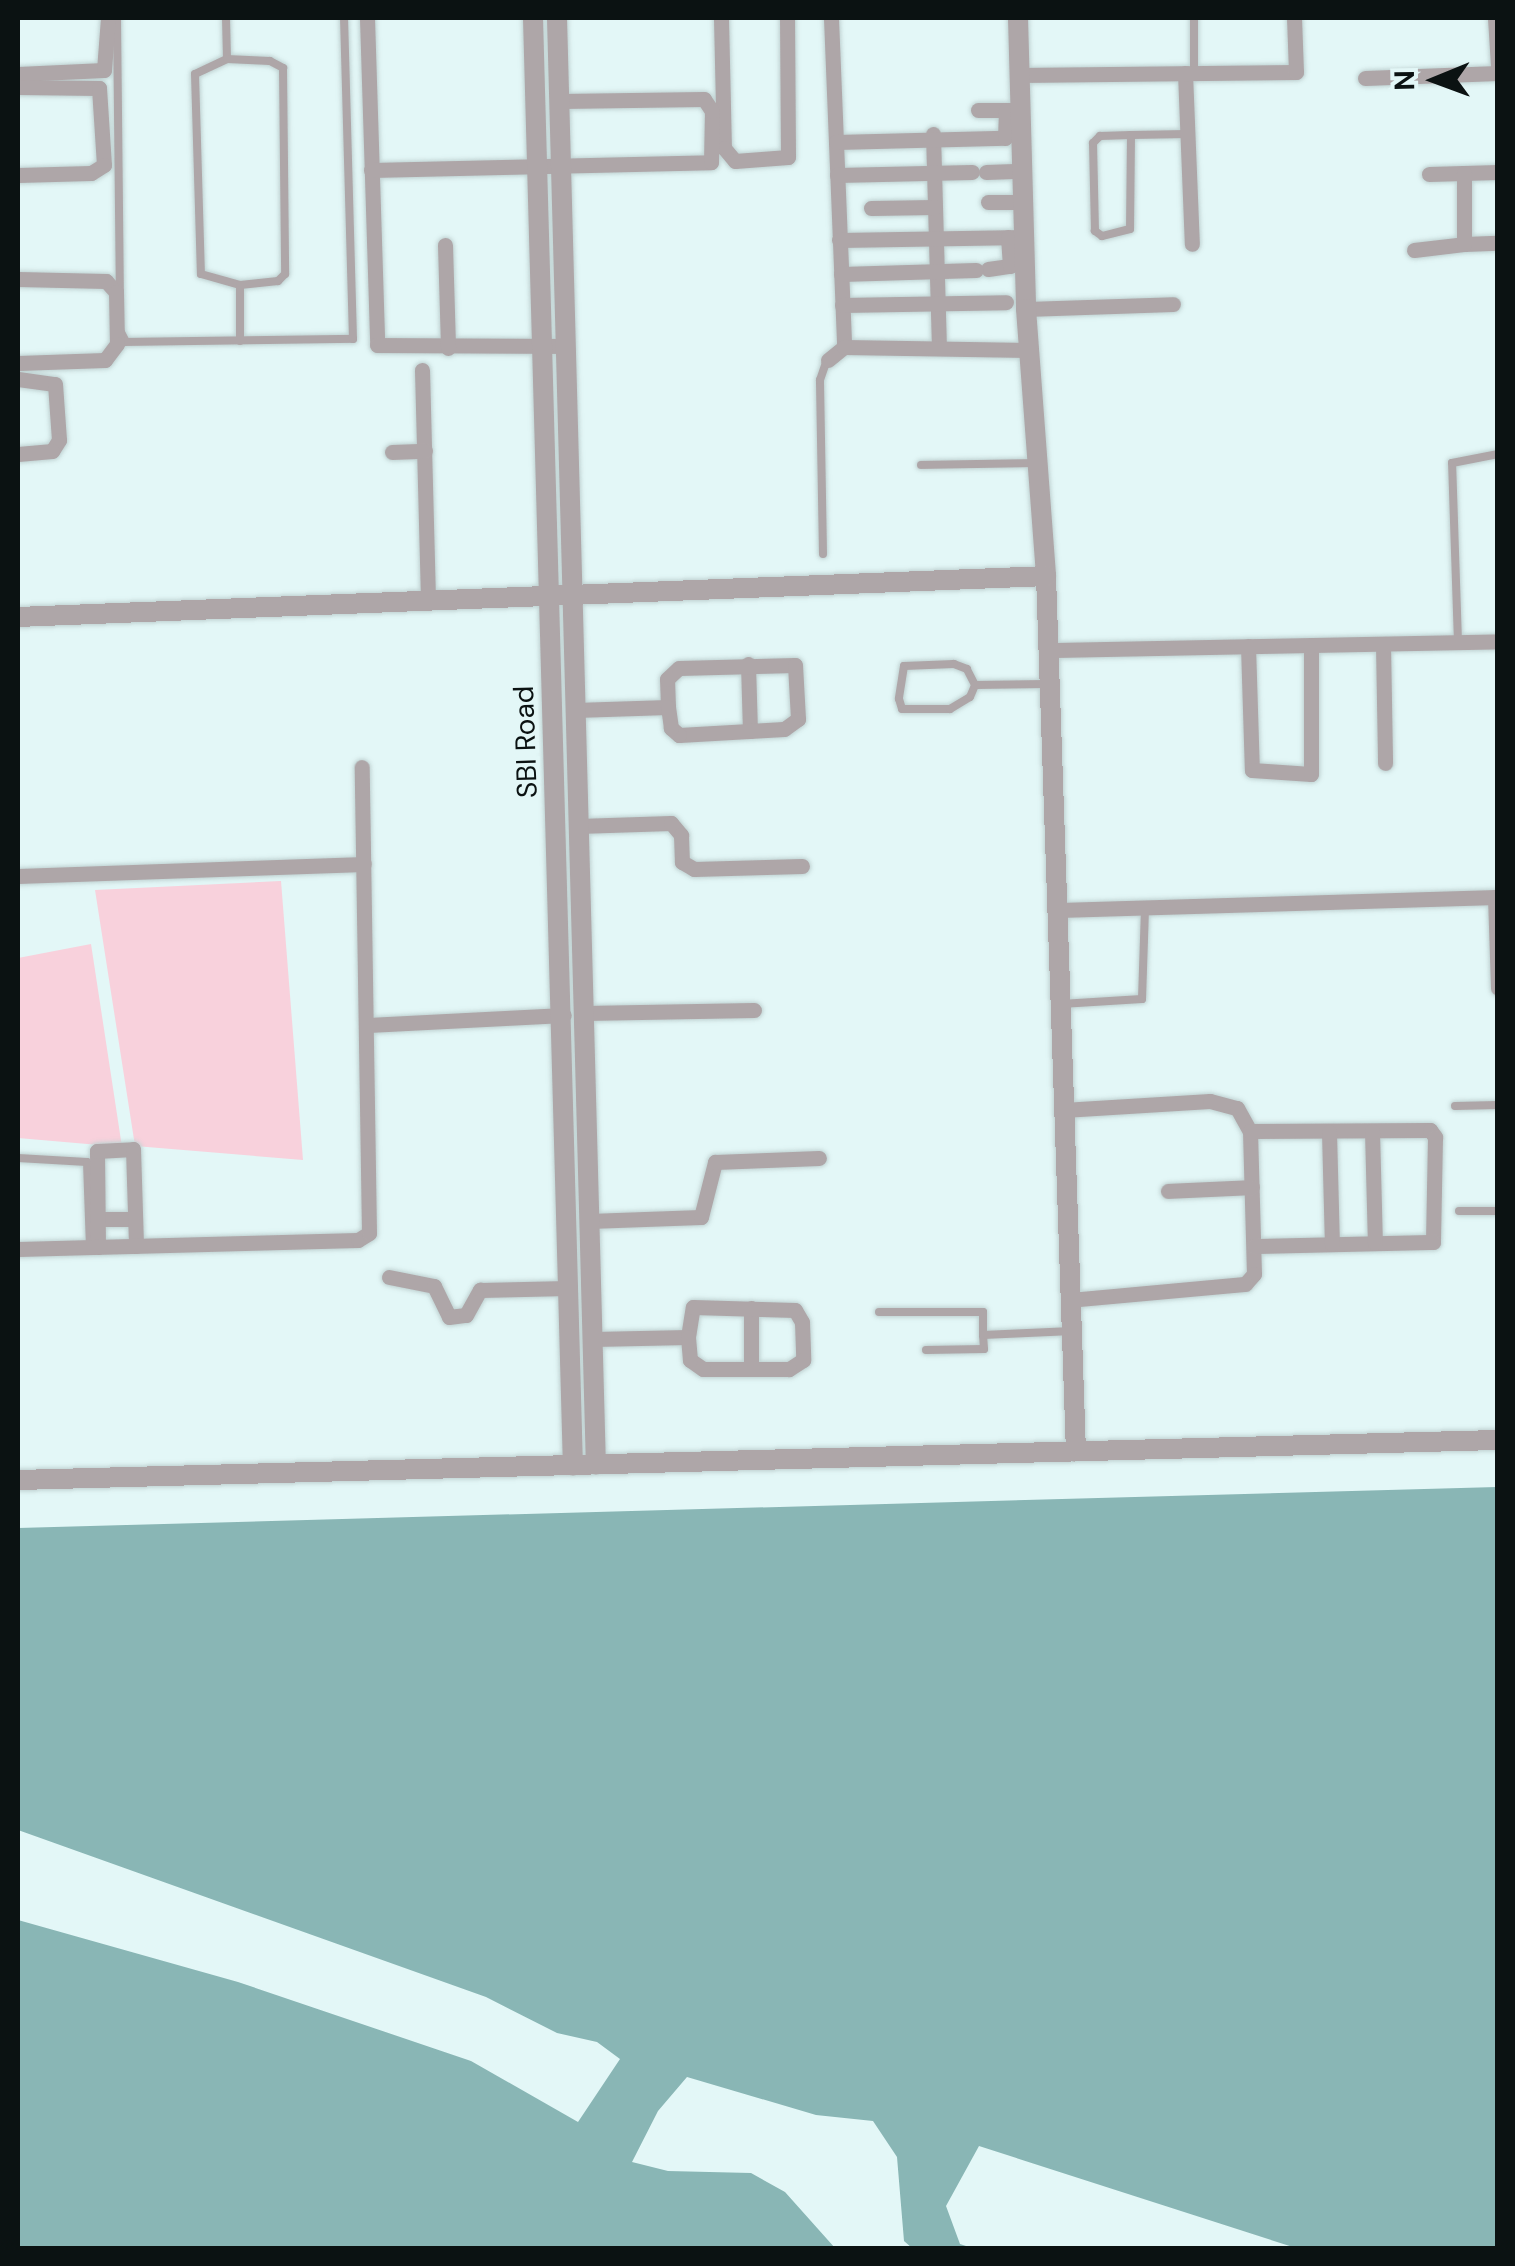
<!DOCTYPE html>
<html>
<head>
<meta charset="utf-8">
<style>
	body { margin:0 }
	#map { position:relative; width:1515px; height:2266px; overflow:hidden; background:#e3f7f7; font-family:"DM Sans",sans-serif }
	div>[style] { position:absolute }
	.green>* { inset:0; background:#f8d1dc }
	.water>* { inset:0; background:#89b6b5 }
	.roads { filter:drop-shadow(0 0 2px #c0d2d2) drop-shadow(0 0 2px #c0d2d2) }
	.service>* { height:8px; margin:-4px; padding:0 4px; transform-origin:4px; border-radius:4px; background:#aea6a8 }
	.minor>* { height:15px; margin:-7.5px; padding:0 7.5px; transform-origin:7.5px; border-radius:7.5px; background:#aea6a8 }
	.tertiary>* { height:20px; margin:-10px; padding:0 10px; transform-origin:10px; border-radius:10px; background:#aea6a8 }
	span { translate:-50% -50%; white-space:nowrap; text-align:center; line-height:1.15; -webkit-text-stroke:8px #e3f7f7; paint-order:stroke }
	.street-label { font-size:28px; color:#0b1212 }
	.frame { position:absolute; inset:0; border:20px solid #0b1212; pointer-events:none }
	.north { position:absolute; left:1385px; top:30px; width:100px; height:100px; -webkit-text-stroke:8px #e3f7f7; paint-order:stroke; rotate:269deg; font-size:28px; font-weight:700; line-height:40px; text-align:center; color:#0b1212 }
	.north::after { content:''; display:block; margin:auto; width:35px; height:45px; background:#0b1212; clip-path:polygon(50% 0,100% 100%,50% 72%,0 100%) }
</style>
</head>
<body>
<div id="map">
	<div class="green">
		<i style="clip-path:polygon(281px 881px,303px 1160px,135px 1146px,95px 890px)"></i>
		<i style="clip-path:polygon(91px 944px,122px 1147px,18px 1138px,18px 958px)"></i>
	</div>
	<div class="water">
		<i style="clip-path:polygon(1497px 1487px,1497px 2248px,1296px 2248px,979px 2146px,946px 2206px,960px 2244px,972px 2248px,912px 2248px,904px 2241px,897px 2157px,873px 2121px,816px 2115px,687px 2077px,658px 2111px,632px 2162px,668px 2171px,751px 2173px,785px 2192px,835px 2248px,19px 2248px,18px 1920px,238px 1982px,471px 2061px,578px 2122px,620px 2059px,597px 2042px,557px 2033px,486px 1997px,18px 1830px,18px 1528px)"></i>
	</div>
	<div class="roads">
		<div class="service">
			<i style="left:117px;top:18px;width:275px;rotate:89.4deg"></i>
			<i style="left:226px;top:18px;width:41px;rotate:88.6deg"></i>
			<i style="left:227px;top:59px;width:35px;rotate:155deg"></i>
			<i style="left:195px;top:74px;width:200px;rotate:88.3deg"></i>
			<i style="left:201px;top:274px;width:41px;rotate:15.8deg"></i>
			<i style="left:240px;top:285px;width:56px;rotate:90deg"></i>
			<i style="left:1194px;top:18px;width:55px;rotate:90deg"></i>
			<i style="left:227px;top:59px;width:43px;rotate:2.7deg"></i>
			<i style="left:270px;top:61px;width:15px;rotate:28deg"></i>
			<i style="left:283px;top:68px;width:206px;rotate:89.4deg"></i>
			<i style="left:285px;top:274px;width:10px;rotate:135deg"></i>
			<i style="left:278px;top:281px;width:38px;rotate:174deg"></i>
			<i style="left:1131px;top:135px;width:94px;rotate:90.6deg"></i>
			<i style="left:1130px;top:229px;width:29px;rotate:166deg"></i>
			<i style="left:1102px;top:236px;width:9px;rotate:-144deg"></i>
			<i style="left:1095px;top:231px;width:88px;rotate:-91.3deg"></i>
			<i style="left:1093px;top:143px;width:10px;rotate:-45deg"></i>
			<i style="left:1100px;top:136px;width:31px;rotate:-2deg"></i>
			<i style="left:1131px;top:135px;width:57px;rotate:-1deg"></i>
			<i style="left:121px;top:332px;width:11px;rotate:63deg"></i>
			<i style="left:126px;top:342px;width:227px;rotate:-0.8deg"></i>
			<i style="left:353px;top:339px;width:321px;rotate:-91.6deg"></i>
			<i style="left:921px;top:465px;width:112px;rotate:-1deg"></i>
			<i style="left:823px;top:554px;width:174px;rotate:-91deg"></i>
			<i style="left:820px;top:380px;width:21px;rotate:-71deg"></i>
			<i style="left:1458px;top:642px;width:179px;rotate:-91.9deg"></i>
			<i style="left:1452px;top:463px;width:47px;rotate:-11.1deg"></i>
			<i style="left:975px;top:685px;width:18px;rotate:-117deg"></i>
			<i style="left:967px;top:669px;width:14px;rotate:-159deg"></i>
			<i style="left:954px;top:664px;width:50px;rotate:177.7deg"></i>
			<i style="left:904px;top:666px;width:33px;rotate:99deg"></i>
			<i style="left:899px;top:699px;width:10px;rotate:73deg"></i>
			<i style="left:902px;top:709px;width:48px"></i>
			<i style="left:950px;top:709px;width:23px;rotate:-31deg"></i>
			<i style="left:970px;top:697px;width:13px;rotate:-67deg"></i>
			<i style="left:975px;top:685px;width:71px;rotate:-0.8deg"></i>
			<i style="left:1061px;top:1004px;width:81px;rotate:-3.5deg"></i>
			<i style="left:1142px;top:999px;width:91px;rotate:-88.1deg"></i>
			<i style="left:1455px;top:1106px;width:43px;rotate:-1.3deg"></i>
			<i style="left:18px;top:1158px;width:69px;rotate:3.3deg"></i>
			<i style="left:87px;top:1162px;width:85px;rotate:88deg"></i>
			<i style="left:1459px;top:1211px;width:39px"></i>
			<i style="left:879px;top:1312px;width:104px"></i>
			<i style="left:983px;top:1312px;width:23px;rotate:90deg"></i>
			<i style="left:926px;top:1350px;width:58px;rotate:-1deg"></i>
			<i style="left:984px;top:1349px;width:14px;rotate:-94deg"></i>
			<i style="left:983px;top:1335px;width:89px;rotate:-2.6deg"></i>
		</div>
		<div class="minor">
			<i style="left:367px;top:18px;width:327px;rotate:88.2deg"></i>
			<i style="left:377px;top:345px;width:188px;rotate:0.3deg"></i>
			<i style="left:721px;top:18px;width:130px;rotate:88.7deg"></i>
			<i style="left:724px;top:148px;width:17px;rotate:50deg"></i>
			<i style="left:735px;top:161px;width:53px;rotate:-4.3deg"></i>
			<i style="left:788px;top:157px;width:139px;rotate:-90.4deg"></i>
			<i style="left:831px;top:18px;width:329px;rotate:87.7deg"></i>
			<i style="left:1495px;top:18px;width:48px;rotate:86.4deg"></i>
			<i style="left:1185px;top:73px;width:171px;rotate:87.7deg"></i>
			<i style="left:18px;top:74px;width:86px;rotate:-2.7deg"></i>
			<i style="left:104px;top:70px;width:52px;rotate:-85.6deg"></i>
			<i style="left:1019px;top:75px;width:277px;rotate:-0.6deg"></i>
			<i style="left:1296px;top:72px;width:54px;rotate:-92.1deg"></i>
			<i style="left:1365px;top:78px;width:133px;rotate:-2.2deg"></i>
			<i style="left:18px;top:87px;width:81px;rotate:0.7deg"></i>
			<i style="left:99px;top:88px;width:77px;rotate:86.3deg"></i>
			<i style="left:104px;top:165px;width:15px;rotate:148deg"></i>
			<i style="left:91px;top:173px;width:73px;rotate:178.4deg"></i>
			<i style="left:978px;top:110px;width:38px"></i>
			<i style="left:933px;top:134px;width:214px;rotate:88.4deg"></i>
			<i style="left:836px;top:142px;width:169px;rotate:-1.4deg"></i>
			<i style="left:1005px;top:138px;width:28px;rotate:-88deg"></i>
			<i style="left:371px;top:170px;width:340px;rotate:-1.3deg"></i>
			<i style="left:711px;top:162px;width:51px;rotate:-88.9deg"></i>
			<i style="left:712px;top:111px;width:14px;rotate:-124deg"></i>
			<i style="left:704px;top:99px;width:144px;rotate:179.2deg"></i>
			<i style="left:986px;top:172px;width:36px;rotate:-2deg"></i>
			<i style="left:1429px;top:174px;width:69px;rotate:-1.7deg"></i>
			<i style="left:837px;top:175px;width:135px;rotate:-1.3deg"></i>
			<i style="left:988px;top:202px;width:35px"></i>
			<i style="left:871px;top:208px;width:64px;rotate:-0.9deg"></i>
			<i style="left:839px;top:240px;width:185px;rotate:-0.9deg"></i>
			<i style="left:1464px;top:244px;width:34px;rotate:-2deg"></i>
			<i style="left:445px;top:245px;width:103px;rotate:88.3deg"></i>
			<i style="left:1414px;top:250px;width:50px;rotate:-6.8deg"></i>
			<i style="left:1464px;top:244px;width:71px;rotate:-90deg"></i>
			<i style="left:988px;top:269px;width:22px;rotate:-8deg"></i>
			<i style="left:1010px;top:266px;width:29px;rotate:-94deg"></i>
			<i style="left:841px;top:274px;width:135px;rotate:-1.7deg"></i>
			<i style="left:18px;top:279px;width:88px;rotate:1.3deg"></i>
			<i style="left:106px;top:281px;width:15px;rotate:48deg"></i>
			<i style="left:116px;top:292px;width:52px;rotate:88.9deg"></i>
			<i style="left:117px;top:344px;width:20px;rotate:127deg"></i>
			<i style="left:105px;top:360px;width:87px;rotate:178deg"></i>
			<i style="left:842px;top:305px;width:164px;rotate:-1deg"></i>
			<i style="left:1026px;top:309px;width:147px;rotate:-1.9deg"></i>
			<i style="left:828px;top:360px;width:21px;rotate:-39deg"></i>
			<i style="left:844px;top:347px;width:185px;rotate:0.9deg"></i>
			<i style="left:422px;top:370px;width:232px;rotate:88.5deg"></i>
			<i style="left:18px;top:379px;width:37px;rotate:8deg"></i>
			<i style="left:55px;top:384px;width:56px;rotate:85.9deg"></i>
			<i style="left:59px;top:440px;width:13px;rotate:122deg"></i>
			<i style="left:52px;top:451px;width:34px;rotate:175deg"></i>
			<i style="left:392px;top:452px;width:33px;rotate:-2deg"></i>
			<i style="left:1383px;top:644px;width:119px;rotate:89deg"></i>
			<i style="left:1248px;top:646px;width:124px;rotate:88.2deg"></i>
			<i style="left:1252px;top:770px;width:59px;rotate:3.9deg"></i>
			<i style="left:1311px;top:774px;width:129px;rotate:-90deg"></i>
			<i style="left:1049px;top:650px;width:449px;rotate:-1.1deg"></i>
			<i style="left:748px;top:664px;width:67px;rotate:88.3deg"></i>
			<i style="left:575px;top:710px;width:93px;rotate:-1.8deg"></i>
			<i style="left:668px;top:707px;width:28px;rotate:-92deg"></i>
			<i style="left:667px;top:679px;width:16px;rotate:-43deg"></i>
			<i style="left:679px;top:668px;width:116px;rotate:-1.5deg"></i>
			<i style="left:795px;top:665px;width:54px;rotate:86.8deg"></i>
			<i style="left:798px;top:719px;width:17px;rotate:144deg"></i>
			<i style="left:784px;top:729px;width:105px;rotate:176.7deg"></i>
			<i style="left:679px;top:735px;width:11px;rotate:-139deg"></i>
			<i style="left:671px;top:728px;width:21px;rotate:-98deg"></i>
			<i style="left:578px;top:826px;width:93px;rotate:-1.8deg"></i>
			<i style="left:671px;top:823px;width:16px;rotate:50deg"></i>
			<i style="left:681px;top:835px;width:27px;rotate:88deg"></i>
			<i style="left:682px;top:862px;width:14px;rotate:30deg"></i>
			<i style="left:694px;top:869px;width:108px;rotate:-1.6deg"></i>
			<i style="left:18px;top:876px;width:346px;rotate:-2deg"></i>
			<i style="left:1495px;top:897px;width:91px;rotate:88.1deg"></i>
			<i style="left:1058px;top:910px;width:440px;rotate:-1.7deg"></i>
			<i style="left:584px;top:1013px;width:170px;rotate:-1deg"></i>
			<i style="left:368px;top:1025px;width:196px;rotate:-2.9deg"></i>
			<i style="left:1063px;top:1110px;width:147px;rotate:-3.5deg"></i>
			<i style="left:1210px;top:1101px;width:28px;rotate:15deg"></i>
			<i style="left:1237px;top:1108px;width:26px;rotate:61deg"></i>
			<i style="left:1250px;top:1131px;width:143px;rotate:88.4deg"></i>
			<i style="left:1254px;top:1274px;width:13px;rotate:132deg"></i>
			<i style="left:1245px;top:1284px;width:176px;rotate:174.8deg"></i>
			<i style="left:1250px;top:1131px;width:180px;rotate:-0.3deg"></i>
			<i style="left:1430px;top:1130px;width:9px;rotate:54deg"></i>
			<i style="left:1435px;top:1137px;width:105px;rotate:91.1deg"></i>
			<i style="left:1433px;top:1242px;width:179px;rotate:178.7deg"></i>
			<i style="left:1372px;top:1131px;width:112px;rotate:88.5deg"></i>
			<i style="left:1329px;top:1132px;width:112px;rotate:88.5deg"></i>
			<i style="left:1168px;top:1191px;width:84px;rotate:-2.7deg"></i>
			<i style="left:98px;top:1219px;width:37px"></i>
			<i style="left:589px;top:1221px;width:112px;rotate:-2deg"></i>
			<i style="left:701px;top:1217px;width:57px;rotate:-75.7deg"></i>
			<i style="left:715px;top:1162px;width:104px;rotate:-2.2deg"></i>
			<i style="left:98px;top:1247px;width:96px;rotate:-90.6deg"></i>
			<i style="left:97px;top:1151px;width:36px;rotate:-3deg"></i>
			<i style="left:133px;top:1149px;width:97px;rotate:88.2deg"></i>
			<i style="left:18px;top:1249px;width:340px;rotate:-1.5deg"></i>
			<i style="left:358px;top:1240px;width:13px;rotate:-32deg"></i>
			<i style="left:369px;top:1233px;width:466px;rotate:-90.9deg"></i>
			<i style="left:389px;top:1277px;width:46px;rotate:11.3deg"></i>
			<i style="left:434px;top:1286px;width:34px;rotate:64deg"></i>
			<i style="left:449px;top:1317px;width:17px;rotate:-7deg"></i>
			<i style="left:466px;top:1315px;width:29px;rotate:-61deg"></i>
			<i style="left:480px;top:1290px;width:88px;rotate:-1.3deg"></i>
			<i style="left:751px;top:1308px;width:61px;rotate:90deg"></i>
			<i style="left:593px;top:1339px;width:95px;rotate:-1.2deg"></i>
			<i style="left:688px;top:1337px;width:30px;rotate:-81deg"></i>
			<i style="left:693px;top:1307px;width:102px;rotate:1.7deg"></i>
			<i style="left:795px;top:1310px;width:14px;rotate:60deg"></i>
			<i style="left:802px;top:1322px;width:38px;rotate:88deg"></i>
			<i style="left:803px;top:1360px;width:17px;rotate:147deg"></i>
			<i style="left:789px;top:1369px;width:86px;rotate:180deg"></i>
			<i style="left:703px;top:1369px;width:16px;rotate:-145deg"></i>
			<i style="left:690px;top:1360px;width:23px;rotate:-95deg"></i>
		</div>
		<div class="tertiary">
			<i style="left:533px;top:18px;width:1448px;rotate:88.42deg"></i>
			<i style="left:557px;top:18px;width:1447px;rotate:88.46deg"></i>
			<i style="left:1018px;top:18px;width:291px;rotate:88.4deg"></i>
			<i style="left:1026px;top:309px;width:268px;rotate:85.7deg"></i>
			<i style="left:1046px;top:576px;width:876px;rotate:88.04deg"></i>
			<i style="left:18px;top:617px;width:1029px;rotate:-2.28deg"></i>
			<i style="left:18px;top:1480px;width:1481px;rotate:-1.55deg"></i>
		</div>
	</div>
	<div class="street-label">
		<span style="left:526px;top:742px;rotate:-92deg">SBI Road</span>
	</div>
	<div class="frame"></div>
	<div class="north">N</div>
</div>
</body>
</html>
